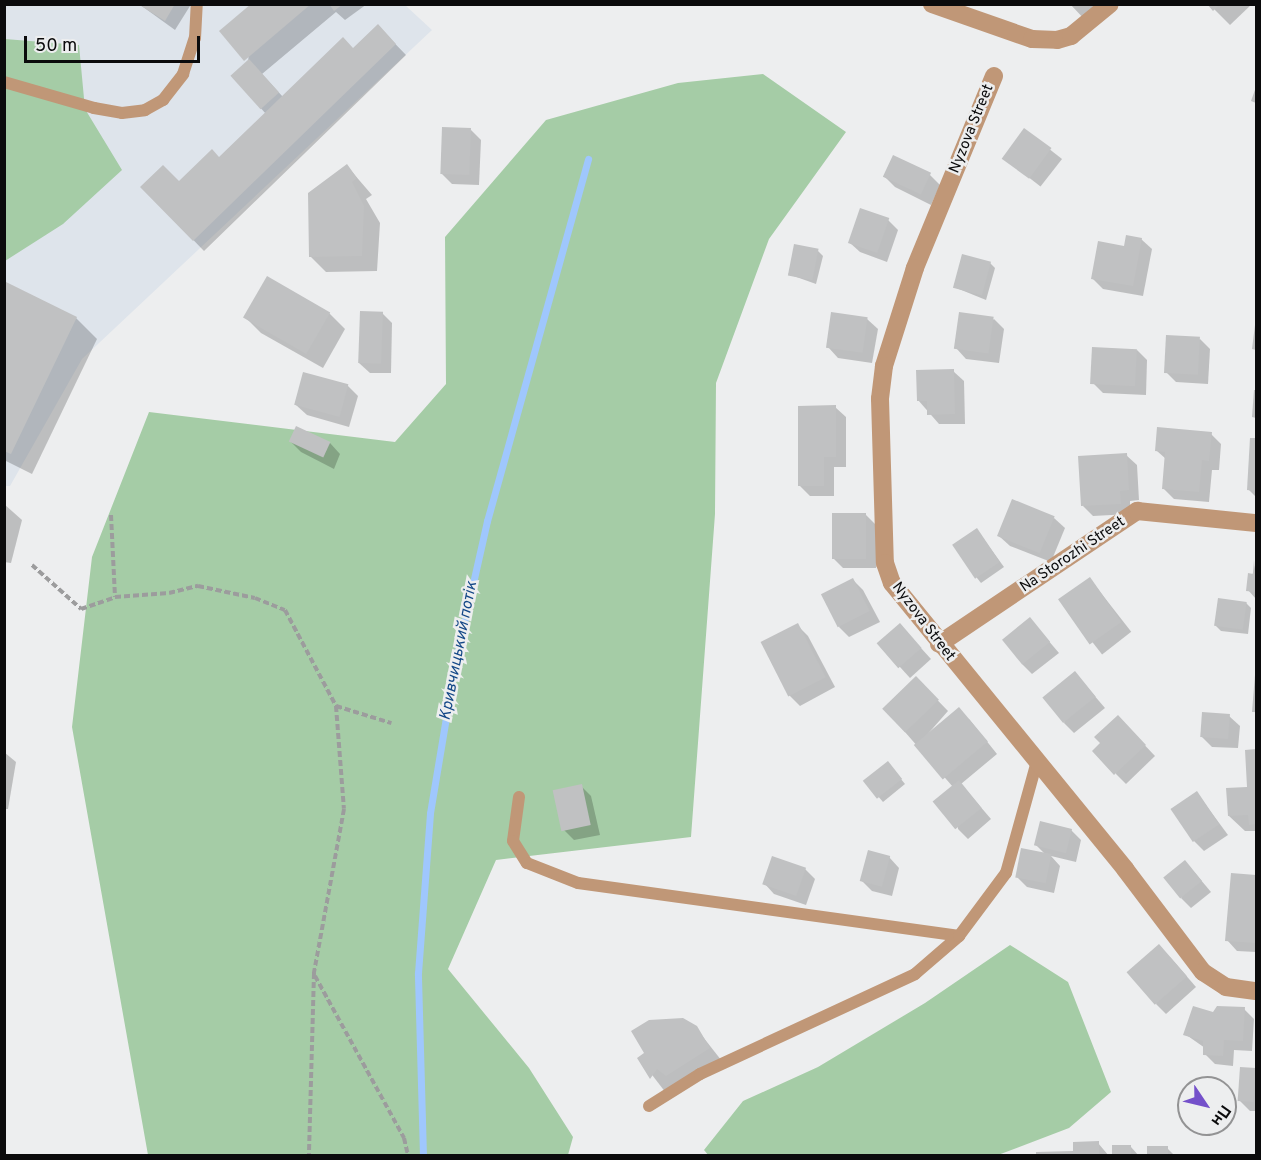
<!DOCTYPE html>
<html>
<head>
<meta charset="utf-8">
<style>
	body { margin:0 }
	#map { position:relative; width:1261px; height:1160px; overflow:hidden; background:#edeeef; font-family:Overpass,sans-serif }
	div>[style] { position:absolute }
	.built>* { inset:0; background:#dee4eb }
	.green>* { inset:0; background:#a5cca6 }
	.shadow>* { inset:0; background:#0003; transform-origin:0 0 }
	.stream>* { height:7px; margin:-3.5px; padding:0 3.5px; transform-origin:3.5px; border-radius:3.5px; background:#9fc7fd }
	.building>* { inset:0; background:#c0c1c2; transform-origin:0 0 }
	.path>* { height:4px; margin-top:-2px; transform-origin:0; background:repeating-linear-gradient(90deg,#9c9c9d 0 6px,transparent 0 9px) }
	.service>* { height:12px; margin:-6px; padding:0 6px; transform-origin:6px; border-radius:6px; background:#c09777 }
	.minor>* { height:18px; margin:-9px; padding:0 9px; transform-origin:9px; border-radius:9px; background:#c09777 }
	span { translate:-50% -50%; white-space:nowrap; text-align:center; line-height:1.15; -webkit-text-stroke:5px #edeeef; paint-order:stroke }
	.street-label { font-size:15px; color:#0b0b0c }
	.water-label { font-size:16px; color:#144887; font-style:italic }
	.frame { position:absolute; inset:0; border:6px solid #0b0b0c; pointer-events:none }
	.north { position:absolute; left:1177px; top:1076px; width:60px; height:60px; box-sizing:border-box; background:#edeeef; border:2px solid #939394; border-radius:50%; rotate:125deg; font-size:16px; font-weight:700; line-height:24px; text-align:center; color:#0b0b0c }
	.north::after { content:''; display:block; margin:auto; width:21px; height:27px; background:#7450ca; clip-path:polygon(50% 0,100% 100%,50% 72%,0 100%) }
	.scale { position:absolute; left:24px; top:36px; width:176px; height:27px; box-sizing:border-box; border:3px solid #0b0b0c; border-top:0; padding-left:8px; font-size:18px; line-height:21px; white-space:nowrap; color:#0b0b0c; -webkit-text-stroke:4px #edeeef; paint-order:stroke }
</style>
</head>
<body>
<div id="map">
	<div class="built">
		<i style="clip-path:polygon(4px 5px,405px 5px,432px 30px,82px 359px,10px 486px,5px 486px)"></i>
	</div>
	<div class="green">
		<i style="clip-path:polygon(5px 39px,79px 45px,85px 109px,122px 170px,63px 224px,5px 261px)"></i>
		<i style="clip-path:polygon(763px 74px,846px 132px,769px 239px,716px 383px,715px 514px,691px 837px,496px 860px,448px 969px,529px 1068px,573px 1137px,568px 1155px,148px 1155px,72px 727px,92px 557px,149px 412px,395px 442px,446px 384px,445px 237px,546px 120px,678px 83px)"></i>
		<i style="clip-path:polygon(1010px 945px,1068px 982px,1111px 1092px,1069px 1128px,998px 1155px,709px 1156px,704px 1150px,743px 1101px,818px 1067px,925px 1003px)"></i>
	</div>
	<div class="shadow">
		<i style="clip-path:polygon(139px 4px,188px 4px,190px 6px,175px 30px)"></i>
		<i style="clip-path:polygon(253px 4px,367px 4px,345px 20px,336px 12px,262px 74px,283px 97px,353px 50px,378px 26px,406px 55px,204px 251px,142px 187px,179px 183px,219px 159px,266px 114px,232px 76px,248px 63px)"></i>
		<i style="clip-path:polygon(1070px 4px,1105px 4px,1087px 22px)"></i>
		<i style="clip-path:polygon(1209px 4px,1252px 4px,1230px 25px)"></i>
		<i style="clip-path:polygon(471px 130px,481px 140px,479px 185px,452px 184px,442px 174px)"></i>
		<i style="left:1025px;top:130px;width:47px;height:35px;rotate:38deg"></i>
		<i style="clip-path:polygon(347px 166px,372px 195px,366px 199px,380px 223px,377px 271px,326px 272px,310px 256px)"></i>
		<i style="clip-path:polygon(930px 175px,940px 185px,931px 205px,895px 187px,885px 177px)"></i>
		<i style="clip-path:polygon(888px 220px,898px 230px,887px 262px,860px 252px,849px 242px)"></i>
		<i style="clip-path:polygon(1141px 239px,1152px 249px,1143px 296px,1103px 289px,1093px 279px,1126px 247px)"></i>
		<i style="clip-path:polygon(818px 251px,823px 256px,816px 284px,788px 274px)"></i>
		<i style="clip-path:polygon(990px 263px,995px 268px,986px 300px,954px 287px)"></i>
		<i style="clip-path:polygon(4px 283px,76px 318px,97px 339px,32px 474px,4px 460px)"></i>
		<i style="clip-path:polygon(329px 313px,345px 329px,323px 368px,261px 333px,245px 317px)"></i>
		<i style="clip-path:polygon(382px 313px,392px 323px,391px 373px,370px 373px,359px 363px)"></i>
		<i style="clip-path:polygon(867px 319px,878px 329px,872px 363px,838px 358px,828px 347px)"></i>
		<i style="clip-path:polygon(994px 319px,1004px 329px,999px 363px,966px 359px,956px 348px)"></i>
		<i style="clip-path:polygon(1200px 339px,1210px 349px,1208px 384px,1176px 382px,1166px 372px)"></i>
		<i style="clip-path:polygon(1137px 350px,1147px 360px,1146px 395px,1103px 393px,1093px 383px)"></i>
		<i style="clip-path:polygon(953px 371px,964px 381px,965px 424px,939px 424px,918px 400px)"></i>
		<i style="clip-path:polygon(347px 385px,358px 396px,349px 427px,307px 415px,296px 405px)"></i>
		<i style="clip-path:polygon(835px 407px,846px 417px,846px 467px,834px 467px,834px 496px,810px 496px,800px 486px)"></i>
		<i style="clip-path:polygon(1211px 434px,1221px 444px,1219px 470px,1212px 470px,1209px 502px,1174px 499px,1163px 488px,1166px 459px,1157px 451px)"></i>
		<i style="clip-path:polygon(1252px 440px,1256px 440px,1256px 497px,1249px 490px)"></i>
		<i style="clip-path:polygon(291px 442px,330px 443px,340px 454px,334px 469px,301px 452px)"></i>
		<i style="clip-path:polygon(1126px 455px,1137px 465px,1139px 500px,1130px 501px,1130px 514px,1093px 516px,1083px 506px)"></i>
		<i style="clip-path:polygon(4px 504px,22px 520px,11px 563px,4px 562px)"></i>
		<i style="clip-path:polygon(866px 515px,876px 525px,876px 568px,843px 568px,833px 558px)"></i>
		<i style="clip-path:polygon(1054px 518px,1065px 528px,1051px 562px,1010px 546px,999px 536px)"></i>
		<i style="clip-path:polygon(977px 530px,1004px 567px,981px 583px,977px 578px)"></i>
		<i style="clip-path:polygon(1256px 562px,1256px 599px,1248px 590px)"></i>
		<i style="left:1090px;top:579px;width:67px;height:37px;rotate:52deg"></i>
		<i style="clip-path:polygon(853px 580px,863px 590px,880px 622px,849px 637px,839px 627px)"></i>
		<i style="clip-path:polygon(1246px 603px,1251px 608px,1248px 634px,1221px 631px,1216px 626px)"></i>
		<i style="clip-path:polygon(1030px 619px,1059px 653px,1032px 674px,1022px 664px)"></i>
		<i style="clip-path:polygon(797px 625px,808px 636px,835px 687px,800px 706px,790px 696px,763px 644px)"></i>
		<i style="clip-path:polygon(910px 636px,931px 659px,910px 678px,879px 644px)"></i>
		<i style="clip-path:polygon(1075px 673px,1105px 708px,1074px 733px,1064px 723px)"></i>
		<i style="clip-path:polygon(916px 678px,948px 711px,926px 736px,969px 719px,997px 754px,961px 784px,991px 819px,968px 839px,958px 829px,953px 787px,884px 708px)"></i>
		<i style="clip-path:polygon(1256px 678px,1256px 714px,1254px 711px)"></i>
		<i style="clip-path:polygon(1229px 716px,1240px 726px,1238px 748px,1212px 747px,1201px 736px)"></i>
		<i style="clip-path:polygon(1118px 717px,1155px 756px,1126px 784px,1116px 774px)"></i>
		<i style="clip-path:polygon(1256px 751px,1256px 831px,1245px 831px,1229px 816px,1249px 788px,1247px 752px)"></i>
		<i style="clip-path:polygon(4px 752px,16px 762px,8px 809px,4px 809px)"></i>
		<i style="clip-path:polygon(892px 768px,905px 784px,883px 802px,865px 781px)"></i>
		<i style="clip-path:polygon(581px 786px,591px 796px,600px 835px,574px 840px,563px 829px)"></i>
		<i style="clip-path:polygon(1197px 793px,1228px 835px,1204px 851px,1194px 841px)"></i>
		<i style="clip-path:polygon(1071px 830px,1081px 840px,1076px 862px,1051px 856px,1060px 866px,1054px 893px,1027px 887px,1017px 877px,1046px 855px,1036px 845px)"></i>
		<i style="clip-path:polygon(889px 857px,899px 868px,892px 896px,872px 891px,862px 881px)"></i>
		<i style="clip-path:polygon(805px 869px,815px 879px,806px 905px,774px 894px,764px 883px)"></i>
		<i style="clip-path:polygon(1195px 873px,1211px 892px,1191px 908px,1181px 898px)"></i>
		<i style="clip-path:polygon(1232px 875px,1256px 876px,1256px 952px,1237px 951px,1227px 940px)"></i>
		<i style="clip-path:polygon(1170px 957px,1196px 987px,1166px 1014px,1156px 1004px)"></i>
		<i style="clip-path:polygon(1244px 1009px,1254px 1019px,1252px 1051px,1234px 1050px,1233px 1066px,1215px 1064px,1205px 1054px,1205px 1048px,1185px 1034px,1213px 1014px)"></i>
		<i style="clip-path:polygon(696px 1028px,725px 1065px,666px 1093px,639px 1058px)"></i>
		<i style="clip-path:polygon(1241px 1069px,1256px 1070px,1256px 1111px,1250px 1111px,1239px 1100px)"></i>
		<i style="clip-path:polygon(1098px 1143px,1109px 1156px,1038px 1156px,1074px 1153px)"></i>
		<i style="clip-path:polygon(1131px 1147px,1139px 1156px,1113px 1156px)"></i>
		<i style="clip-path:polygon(1167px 1148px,1175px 1156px,1149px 1156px)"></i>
	</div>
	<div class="stream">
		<i style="left:423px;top:1156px;width:183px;rotate:-91.6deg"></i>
		<i style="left:418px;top:973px;width:160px;rotate:-85.7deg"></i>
		<i style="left:430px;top:813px;width:152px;rotate:-80.5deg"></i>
		<i style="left:455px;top:663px;width:146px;rotate:-77.3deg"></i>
		<i style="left:487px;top:521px;width:376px;rotate:-74.4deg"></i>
	</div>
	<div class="building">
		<i style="clip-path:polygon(138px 4px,175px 4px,165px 21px)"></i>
		<i style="clip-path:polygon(251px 4px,311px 4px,244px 61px,219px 31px)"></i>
		<i style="clip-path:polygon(329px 4px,343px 4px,334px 11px)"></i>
		<i style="clip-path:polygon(1207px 4px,1220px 4px,1213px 11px)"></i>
		<i style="clip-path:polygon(378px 24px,396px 44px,193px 241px,140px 187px,163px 165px,179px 181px,212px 149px,219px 157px,343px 37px,353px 48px)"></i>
		<i style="left:249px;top:59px;width:45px;height:25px;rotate:48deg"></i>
		<i style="clip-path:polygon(1256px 87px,1256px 103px,1251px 101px)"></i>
		<i style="left:442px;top:127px;width:29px;height:47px;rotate:2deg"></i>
		<i style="left:1024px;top:128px;width:34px;height:38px;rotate:36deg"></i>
		<i style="left:893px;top:155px;width:42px;height:24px;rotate:25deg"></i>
		<i style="clip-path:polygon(347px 164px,357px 178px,352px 182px,364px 206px,362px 256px,309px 257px,308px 193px)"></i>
		<i style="left:860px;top:208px;width:31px;height:37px;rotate:19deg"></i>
		<i style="clip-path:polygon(1126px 235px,1142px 238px,1133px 286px,1091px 279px,1098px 241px,1124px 246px)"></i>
		<i style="left:794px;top:244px;width:25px;height:32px;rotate:11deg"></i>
		<i style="left:962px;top:254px;width:30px;height:35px;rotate:15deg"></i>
		<i style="left:267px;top:276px;width:73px;height:48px;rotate:30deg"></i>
		<i style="clip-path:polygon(4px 281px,77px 317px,11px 454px,4px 451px)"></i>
		<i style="left:360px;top:311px;width:23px;height:52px;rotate:2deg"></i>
		<i style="left:831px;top:312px;width:37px;height:36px;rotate:8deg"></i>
		<i style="left:959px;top:312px;width:35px;height:37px;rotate:8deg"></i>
		<i style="clip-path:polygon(1255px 325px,1256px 325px,1256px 350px,1252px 349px)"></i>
		<i style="left:1166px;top:335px;width:34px;height:38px;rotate:3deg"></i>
		<i style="left:1092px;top:347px;width:45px;height:37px;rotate:3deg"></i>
		<i style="clip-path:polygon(954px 369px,955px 414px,927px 415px,927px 401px,917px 401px,916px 370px)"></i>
		<i style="left:303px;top:372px;width:47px;height:34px;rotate:15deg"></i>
		<i style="clip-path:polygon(1254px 390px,1256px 390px,1256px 418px,1252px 417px)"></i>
		<i style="clip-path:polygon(836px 405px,836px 457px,824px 457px,824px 486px,798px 486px,798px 406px)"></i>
		<i style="left:296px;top:426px;width:38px;height:17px;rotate:25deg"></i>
		<i style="clip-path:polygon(1157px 427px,1212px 432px,1209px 461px,1202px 460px,1199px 492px,1162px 489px,1165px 452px,1155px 451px)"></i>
		<i style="clip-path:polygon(1250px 438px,1256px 438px,1256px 491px,1247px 490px)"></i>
		<i style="clip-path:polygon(1127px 453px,1129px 490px,1120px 491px,1121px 504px,1081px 506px,1078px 456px)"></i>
		<i style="left:1012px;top:499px;width:46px;height:40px;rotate:22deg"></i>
		<i style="left:832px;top:513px;width:34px;height:46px"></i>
		<i style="left:977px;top:528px;width:41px;height:30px;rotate:56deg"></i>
		<i style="clip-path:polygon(1254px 560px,1256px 592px,1246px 591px,1248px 573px,1253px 574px)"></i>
		<i style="left:1090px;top:577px;width:55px;height:39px;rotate:55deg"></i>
		<i style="left:853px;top:578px;width:37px;height:36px;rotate:63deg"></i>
		<i style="left:1218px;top:598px;width:29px;height:28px;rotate:8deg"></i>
		<i style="left:1030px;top:617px;width:32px;height:36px;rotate:51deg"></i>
		<i style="left:798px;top:623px;width:61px;height:42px;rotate:63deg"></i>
		<i style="left:900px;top:623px;width:33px;height:31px;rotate:49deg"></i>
		<i style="left:1075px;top:671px;width:33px;height:42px;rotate:51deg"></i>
		<i style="clip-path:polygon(1255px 675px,1256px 675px,1256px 712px,1252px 712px)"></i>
		<i style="left:916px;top:676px;width:33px;height:47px;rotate:46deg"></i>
		<i style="left:959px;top:707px;width:45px;height:59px;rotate:50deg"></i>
		<i style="left:1202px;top:712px;width:28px;height:25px;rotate:4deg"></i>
		<i style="clip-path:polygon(1118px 715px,1146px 745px,1114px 775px,1092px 751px,1100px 743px,1094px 737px)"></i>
		<i style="clip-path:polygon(1256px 749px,1256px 824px,1249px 825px,1248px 815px,1228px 816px,1226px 788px,1247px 787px,1245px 750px)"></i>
		<i style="left:888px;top:761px;width:23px;height:32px;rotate:52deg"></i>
		<i style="left:959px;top:780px;width:36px;height:34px;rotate:51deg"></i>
		<i style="left:582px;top:784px;width:42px;height:30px;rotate:78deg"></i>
		<i style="left:1197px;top:791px;width:40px;height:32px;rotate:56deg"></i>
		<i style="left:1040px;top:821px;width:33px;height:25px;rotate:14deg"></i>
		<i style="left:1021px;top:848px;width:31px;height:30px;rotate:11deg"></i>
		<i style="left:868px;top:850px;width:23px;height:32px;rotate:15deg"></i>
		<i style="left:772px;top:856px;width:36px;height:30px;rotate:19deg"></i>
		<i style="left:1185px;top:860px;width:27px;height:28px;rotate:51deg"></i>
		<i style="clip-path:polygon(1231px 873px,1256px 875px,1256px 943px,1225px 941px)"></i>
		<i style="left:1159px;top:944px;width:43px;height:43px;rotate:49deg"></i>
		<i style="clip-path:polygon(1193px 1006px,1213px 1012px,1217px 1006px,1245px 1007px,1243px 1041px,1224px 1040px,1223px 1056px,1203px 1055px,1203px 1041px,1183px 1035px)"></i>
		<i style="clip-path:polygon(683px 1018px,697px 1026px,710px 1048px,666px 1076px,657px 1069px,650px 1079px,637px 1058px,644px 1053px,631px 1031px,649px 1020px)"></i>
		<i style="left:1240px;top:1067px;width:16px;height:34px;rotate:4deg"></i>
		<i style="clip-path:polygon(1099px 1141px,1099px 1156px,1036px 1156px,1036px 1152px,1073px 1151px,1073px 1142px)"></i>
		<i style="left:1112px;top:1145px;width:19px;height:11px"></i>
		<i style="left:1147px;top:1146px;width:21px;height:10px"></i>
	</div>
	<div class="path">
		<i style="left:111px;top:515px;width:82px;rotate:87.2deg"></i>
		<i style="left:32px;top:565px;width:66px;rotate:41.9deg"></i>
		<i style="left:81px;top:609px;width:36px;rotate:-19deg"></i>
		<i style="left:115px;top:597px;width:54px;rotate:-4.2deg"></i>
		<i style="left:169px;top:593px;width:30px;rotate:-14deg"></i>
		<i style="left:198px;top:586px;width:58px;rotate:11.9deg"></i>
		<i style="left:255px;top:598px;width:32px;rotate:22deg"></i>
		<i style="left:285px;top:610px;width:109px;rotate:62deg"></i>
		<i style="left:336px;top:706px;width:103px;rotate:85.6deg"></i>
		<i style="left:344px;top:809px;width:167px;rotate:100.4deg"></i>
		<i style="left:314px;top:973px;width:183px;rotate:91.6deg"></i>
		<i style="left:336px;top:706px;width:58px;rotate:17.2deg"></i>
		<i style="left:315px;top:976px;width:185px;rotate:61.2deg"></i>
		<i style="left:404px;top:1138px;width:18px;rotate:77deg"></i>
	</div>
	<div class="service">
		<i style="left:4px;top:82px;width:94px;rotate:16.1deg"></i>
		<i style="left:94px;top:108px;width:28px;rotate:10deg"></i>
		<i style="left:122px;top:113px;width:23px;rotate:-7deg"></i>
		<i style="left:145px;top:110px;width:21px;rotate:-29deg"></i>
		<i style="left:163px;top:100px;width:33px;rotate:-52deg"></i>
		<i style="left:183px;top:74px;width:38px;rotate:-72deg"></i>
		<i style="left:195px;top:38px;width:34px;rotate:-87deg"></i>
		<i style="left:519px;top:797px;width:44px;rotate:97.8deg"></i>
		<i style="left:513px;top:841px;width:26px;rotate:58deg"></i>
		<i style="left:527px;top:863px;width:55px;rotate:21.4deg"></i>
		<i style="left:578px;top:883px;width:385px;rotate:7.9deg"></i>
		<i style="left:649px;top:1106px;width:60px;rotate:-32.1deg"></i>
		<i style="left:700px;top:1074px;width:237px;rotate:-24.9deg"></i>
		<i style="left:915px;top:974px;width:58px;rotate:-40.8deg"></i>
		<i style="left:959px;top:936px;width:79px;rotate:-53.3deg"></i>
		<i style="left:1006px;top:873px;width:112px;rotate:-74.5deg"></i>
	</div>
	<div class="minor">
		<i style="left:932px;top:4px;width:106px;rotate:19.3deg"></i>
		<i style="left:1032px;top:39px;width:25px;rotate:2deg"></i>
		<i style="left:1057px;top:40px;width:15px;rotate:-16deg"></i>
		<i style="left:1071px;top:36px;width:50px;rotate:-39.4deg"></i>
		<i style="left:994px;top:76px;width:208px;rotate:112.4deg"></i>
		<i style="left:915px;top:268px;width:103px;rotate:107.6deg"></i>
		<i style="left:884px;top:366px;width:33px;rotate:97deg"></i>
		<i style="left:880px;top:399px;width:164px;rotate:88.3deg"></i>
		<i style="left:885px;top:563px;width:21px;rotate:71deg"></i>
		<i style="left:892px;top:583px;width:369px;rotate:50.8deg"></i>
		<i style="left:1125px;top:869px;width:129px;rotate:52.9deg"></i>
		<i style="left:1203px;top:972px;width:27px;rotate:33deg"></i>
		<i style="left:1226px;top:987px;width:30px;rotate:8deg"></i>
		<i style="left:939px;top:644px;width:239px;rotate:-33.9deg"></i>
		<i style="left:1137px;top:511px;width:120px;rotate:5.8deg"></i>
	</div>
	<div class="street-label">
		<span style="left:972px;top:129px;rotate:-68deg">Nyzova Street</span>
		<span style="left:1073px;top:555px;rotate:-34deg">Na Storozhi Street</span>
		<span style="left:923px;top:622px;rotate:53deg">Nyzova Street</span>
	</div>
	<div class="water-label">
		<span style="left:459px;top:651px;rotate:-79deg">Кривчицький потік</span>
	</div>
	<div class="frame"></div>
	<div class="north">Пн</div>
	<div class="scale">50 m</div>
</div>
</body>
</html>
